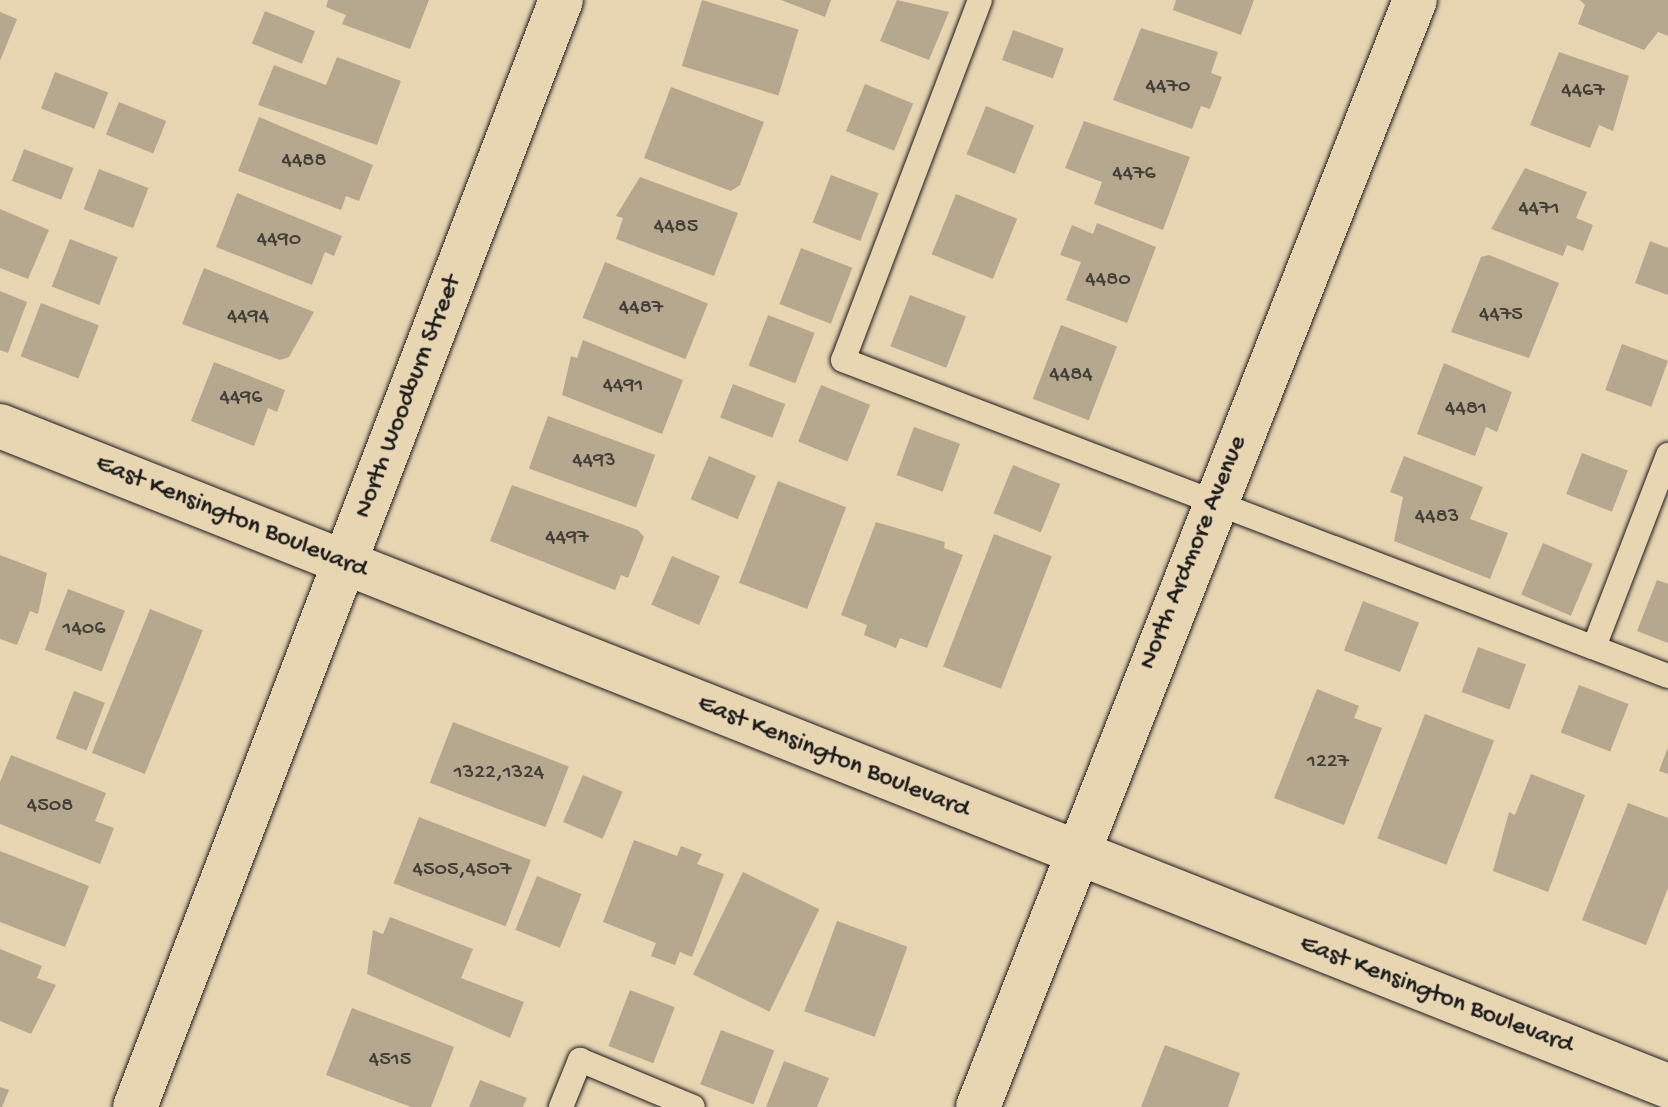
<!DOCTYPE html>
<html>
<head>
<meta charset="utf-8">
<style>
	body { margin:0 }
	#map { position:relative; width:1668px; height:1107px; overflow:hidden; background:#e8d6b3; font-family:"Gochi Hand",sans-serif }
	div>[style] { position:absolute }
	.building>* { inset:0; background:#b6a88e; transform-origin:0 0 }
	.roads { filter:drop-shadow(0 0 2px #1c1c1c) drop-shadow(0 0 2px #1c1c1c) }
	.service>* { height:24px; margin:-12px; padding:0 12px; transform-origin:12px; border-radius:12px; background:#e8d6b3 }
	.minor>* { height:44px; margin:-22px; padding:0 22px; transform-origin:22px; border-radius:22px; background:#e8d6b3 }
	span { translate:-50% -50%; white-space:nowrap; text-align:center; line-height:1.15; -webkit-text-stroke:6px #e8d6b3; paint-order:stroke }
	.number-label { font-size:22px; color:#423f38 }
	.number-label span { -webkit-text-stroke-width:0 }
	.street-label { font-size:26px; color:#1c1c1c }
</style>
</head>
<body>
<div id="map">
	<div class="building">
		<i style="clip-path:polygon(328px 0,429px 0,410px 49px,342px 24px,346px 15px,326px 7px)"></i>
		<i style="left:702px;top:0;width:101px;height:69px;rotate:17deg"></i>
		<i style="clip-path:polygon(781px 0,831px 0,825px 17px)"></i>
		<i style="clip-path:polygon(897px 0,949px 12px,929px 60px,880px 41px)"></i>
		<i style="clip-path:polygon(1176px 0,1254px 0,1241px 35px,1173px 10px)"></i>
		<i style="clip-path:polygon(1580px 0,1668px 0,1668px 36px,1658px 32px,1644px 50px,1578px 24px,1585px 5px)"></i>
		<i style="left:265px;top:11px;width:54px;height:35px;rotate:22deg"></i>
		<i style="clip-path:polygon(0 12px,17px 19px,0 61px)"></i>
		<i style="clip-path:polygon(1141px 28px,1218px 52px,1211px 73px,1222px 77px,1210px 109px,1201px 106px,1192px 129px,1113px 100px)"></i>
		<i style="left:1013px;top:30px;width:54px;height:32px;rotate:20deg"></i>
		<i style="clip-path:polygon(1559px 52px,1629px 76px,1613px 131px,1599px 125px,1590px 148px,1530px 125px)"></i>
		<i style="clip-path:polygon(337px 57px,401px 81px,377px 145px,258px 105px,274px 65px,326px 85px)"></i>
		<i style="left:55px;top:72px;width:57px;height:39px;rotate:21deg"></i>
		<i style="left:865px;top:84px;width:52px;height:51px;rotate:22deg"></i>
		<i style="clip-path:polygon(671px 87px,764px 122px,740px 185px,731px 191px,644px 158px)"></i>
		<i style="left:119px;top:102px;width:51px;height:35px;rotate:22deg"></i>
		<i style="left:986px;top:106px;width:52px;height:52px;rotate:22deg"></i>
		<i style="clip-path:polygon(259px 117px,373px 165px,359px 201px,346px 196px,341px 210px,238px 171px)"></i>
		<i style="clip-path:polygon(1084px 121px,1190px 157px,1163px 230px,1094px 204px,1102px 182px,1065px 168px)"></i>
		<i style="left:24px;top:149px;width:53px;height:34px;rotate:21deg"></i>
		<i style="clip-path:polygon(1525px 168px,1587px 192px,1576px 218px,1593px 225px,1583px 251px,1567px 245px,1563px 256px,1491px 229px)"></i>
		<i style="left:99px;top:169px;width:53px;height:43px;rotate:21deg"></i>
		<i style="left:831px;top:175px;width:51px;height:51px;rotate:21deg"></i>
		<i style="clip-path:polygon(640px 177px,738px 213px,714px 276px,616px 239px,623px 218px,616px 216px)"></i>
		<i style="clip-path:polygon(237px 193px,342px 236px,334px 256px,325px 252px,312px 285px,216px 247px)"></i>
		<i style="left:956px;top:194px;width:66px;height:65px;rotate:22deg"></i>
		<i style="clip-path:polygon(0 209px,49px 230px,28px 279px,0 268px)"></i>
		<i style="clip-path:polygon(1097px 223px,1156px 247px,1127px 323px,1066px 300px,1081px 262px,1060px 255px,1072px 225px,1093px 234px)"></i>
		<i style="left:70px;top:239px;width:51px;height:51px;rotate:21deg"></i>
		<i style="clip-path:polygon(1650px 241px,1668px 248px,1668px 295px,1635px 283px)"></i>
		<i style="left:801px;top:248px;width:55px;height:60px;rotate:21deg"></i>
		<i style="clip-path:polygon(1489px 255px,1559px 283px,1529px 358px,1451px 332px,1481px 257px)"></i>
		<i style="left:605px;top:262px;width:111px;height:60px;rotate:22deg"></i>
		<i style="clip-path:polygon(204px 268px,314px 312px,289px 357px,280px 360px,182px 324px)"></i>
		<i style="clip-path:polygon(0 291px,27px 302px,8px 353px,0 350px)"></i>
		<i style="left:910px;top:295px;width:60px;height:55px;rotate:21deg"></i>
		<i style="left:41px;top:303px;width:62px;height:57px;rotate:21deg"></i>
		<i style="left:768px;top:315px;width:50px;height:54px;rotate:21deg"></i>
		<i style="left:1061px;top:325px;width:60px;height:79px;rotate:21deg"></i>
		<i style="clip-path:polygon(583px 340px,683px 380px,662px 434px,562px 395px,571px 356px,577px 358px)"></i>
		<i style="left:1622px;top:344px;width:49px;height:49px;rotate:20deg"></i>
		<i style="clip-path:polygon(214px 362px,285px 390px,277px 412px,268px 408px,254px 446px,191px 421px)"></i>
		<i style="clip-path:polygon(1444px 363px,1512px 392px,1497px 432px,1486px 427px,1475px 456px,1417px 434px)"></i>
		<i style="left:733px;top:384px;width:56px;height:36px;rotate:21deg"></i>
		<i style="left:821px;top:385px;width:53px;height:61px;rotate:22deg"></i>
		<i style="left:548px;top:416px;width:114px;height:56px;rotate:20deg"></i>
		<i style="left:914px;top:427px;width:49px;height:51px;rotate:20deg"></i>
		<i style="left:1582px;top:453px;width:49px;height:44px;rotate:21deg"></i>
		<i style="left:709px;top:456px;width:51px;height:47px;rotate:23deg"></i>
		<i style="clip-path:polygon(1404px 456px,1483px 487px,1470px 519px,1508px 533px,1490px 579px,1394px 541px,1403px 497px,1390px 492px)"></i>
		<i style="left:1013px;top:465px;width:51px;height:52px;rotate:22deg"></i>
		<i style="left:778px;top:481px;width:73px;height:109px;rotate:21deg"></i>
		<i style="clip-path:polygon(512px 485px,638px 530px,644px 537px,628px 578px,621px 575px,615px 590px,490px 541px)"></i>
		<i style="clip-path:polygon(876px 522px,945px 542px,944px 548px,963px 555px,927px 648px,900px 638px,896px 648px,864px 635px,867px 625px,841px 615px)"></i>
		<i style="left:994px;top:534px;width:62px;height:142px;rotate:21deg"></i>
		<i style="left:1543px;top:543px;width:54px;height:56px;rotate:23deg"></i>
		<i style="clip-path:polygon(0 555px,47px 573px,38px 614px,30px 611px,17px 645px,0 639px)"></i>
		<i style="left:672px;top:556px;width:52px;height:53px;rotate:23deg"></i>
		<i style="clip-path:polygon(1657px 580px,1668px 584px,1668px 643px,1637px 631px)"></i>
		<i style="left:68px;top:589px;width:61px;height:65px;rotate:21deg"></i>
		<i style="left:1363px;top:601px;width:60px;height:53px;rotate:21deg"></i>
		<i style="left:150px;top:609px;width:57px;height:155px;rotate:22deg"></i>
		<i style="left:1478px;top:647px;width:51px;height:48px;rotate:20deg"></i>
		<i style="left:1579px;top:685px;width:53px;height:51px;rotate:21deg"></i>
		<i style="clip-path:polygon(1317px 689px,1359px 706px,1354px 718px,1382px 728px,1344px 825px,1274px 798px)"></i>
		<i style="left:74px;top:691px;width:33px;height:51px;rotate:21deg"></i>
		<i style="left:1425px;top:714px;width:74px;height:133px;rotate:21deg"></i>
		<i style="left:453px;top:722px;width:124px;height:65px;rotate:21deg"></i>
		<i style="clip-path:polygon(1668px 747px,1668px 774px,1659px 771px)"></i>
		<i style="clip-path:polygon(11px 755px,106px 793px,95px 821px,114px 828px,100px 864px,0 824px,0 782px)"></i>
		<i style="clip-path:polygon(1531px 774px,1585px 795px,1548px 892px,1493px 871px,1509px 812px,1515px 815px)"></i>
		<i style="left:583px;top:775px;width:43px;height:51px;rotate:23deg"></i>
		<i style="clip-path:polygon(1628px 803px,1668px 818px,1668px 888px,1646px 945px,1582px 920px)"></i>
		<i style="left:419px;top:817px;width:120px;height:71px;rotate:21deg"></i>
		<i style="clip-path:polygon(634px 840px,677px 856px,681px 846px,702px 854px,697px 864px,724px 874px,692px 957px,680px 952px,675px 965px,651px 956px,656px 943px,603px 922px)"></i>
		<i style="clip-path:polygon(0 851px,89px 886px,65px 947px,0 922px)"></i>
		<i style="left:743px;top:872px;width:85px;height:114px;rotate:26deg"></i>
		<i style="left:537px;top:876px;width:48px;height:58px;rotate:22deg"></i>
		<i style="clip-path:polygon(390px 917px,473px 949px,461px 978px,524px 1002px,510px 1038px,367px 974px,373px 930px,383px 934px)"></i>
		<i style="left:837px;top:921px;width:75px;height:96px;rotate:20deg"></i>
		<i style="clip-path:polygon(0 949px,42px 966px,37px 978px,56px 985px,31px 1034px,0 1021px)"></i>
		<i style="left:630px;top:990px;width:48px;height:60px;rotate:21deg"></i>
		<i style="clip-path:polygon(352px 1008px,454px 1047px,431px 1107px,411px 1107px,326px 1075px)"></i>
		<i style="left:721px;top:1030px;width:57px;height:58px;rotate:21deg"></i>
		<i style="clip-path:polygon(1165px 1045px,1240px 1073px,1228px 1107px,1141px 1107px)"></i>
		<i style="clip-path:polygon(784px 1061px,829px 1078px,817px 1107px,766px 1107px)"></i>
		<i style="clip-path:polygon(480px 1080px,527px 1098px,523px 1107px,469px 1107px)"></i>
		<i style="clip-path:polygon(0 1087px,9px 1090px,2px 1107px,0 1107px)"></i>
	</div>
	<div class="roads">
		<div class="service">
			<i style="left:980px;top:0;width:385px;rotate:110.8deg"></i>
			<i style="left:843px;top:360px;width:883px;rotate:20.96deg"></i>
			<i style="left:1594px;top:647px;width:206px;rotate:-68.9deg"></i>
			<i style="left:561px;top:1107px;width:51px;rotate:-68deg"></i>
			<i style="left:580px;top:1060px;width:122px;rotate:22.6deg"></i>
		</div>
		<div class="minor">
			<i style="left:0;top:426px;width:1794px;rotate:21.59deg"></i>
			<i style="left:135px;top:1107px;width:1186px;rotate:-68.95deg"></i>
			<i style="left:978px;top:1107px;width:1190px;rotate:-68.46deg"></i>
		</div>
	</div>
	<div class="number-label">
		<span style="left:1168px;top:88px">4470</span>
		<span style="left:1583px;top:92px">4467</span>
		<span style="left:304px;top:162px">4488</span>
		<span style="left:1134px;top:175px">4476</span>
		<span style="left:1539px;top:210px">4471</span>
		<span style="left:676px;top:228px">4485</span>
		<span style="left:279px;top:241px">4490</span>
		<span style="left:1108px;top:281px">4480</span>
		<span style="left:641px;top:309px">4487</span>
		<span style="left:1501px;top:316px">4475</span>
		<span style="left:248px;top:318px">4494</span>
		<span style="left:1071px;top:376px">4484</span>
		<span style="left:623px;top:387px">4491</span>
		<span style="left:241px;top:399px">4496</span>
		<span style="left:1466px;top:410px">4481</span>
		<span style="left:594px;top:462px">4493</span>
		<span style="left:1437px;top:518px">4483</span>
		<span style="left:567px;top:539px">4497</span>
		<span style="left:84px;top:630px">1406</span>
		<span style="left:1328px;top:763px">1227</span>
		<span style="left:499px;top:774px">1322,1324</span>
		<span style="left:50px;top:807px">4508</span>
		<span style="left:462px;top:871px">4505,4507</span>
		<span style="left:390px;top:1061px">4515</span>
	</div>
	<div class="street-label">
		<span style="left:409px;top:397px;rotate:-69deg">North Woodburn Street</span>
		<span style="left:231px;top:518px;rotate:22deg">East Kensington Boulevard</span>
		<span style="left:1194px;top:553px;rotate:-68deg">North Ardmore Avenue</span>
		<span style="left:833px;top:758px;rotate:22deg">East Kensington Boulevard</span>
		<span style="left:1436px;top:996px;rotate:21deg">East Kensington Boulevard</span>
	</div>
</div>
</body>
</html>
